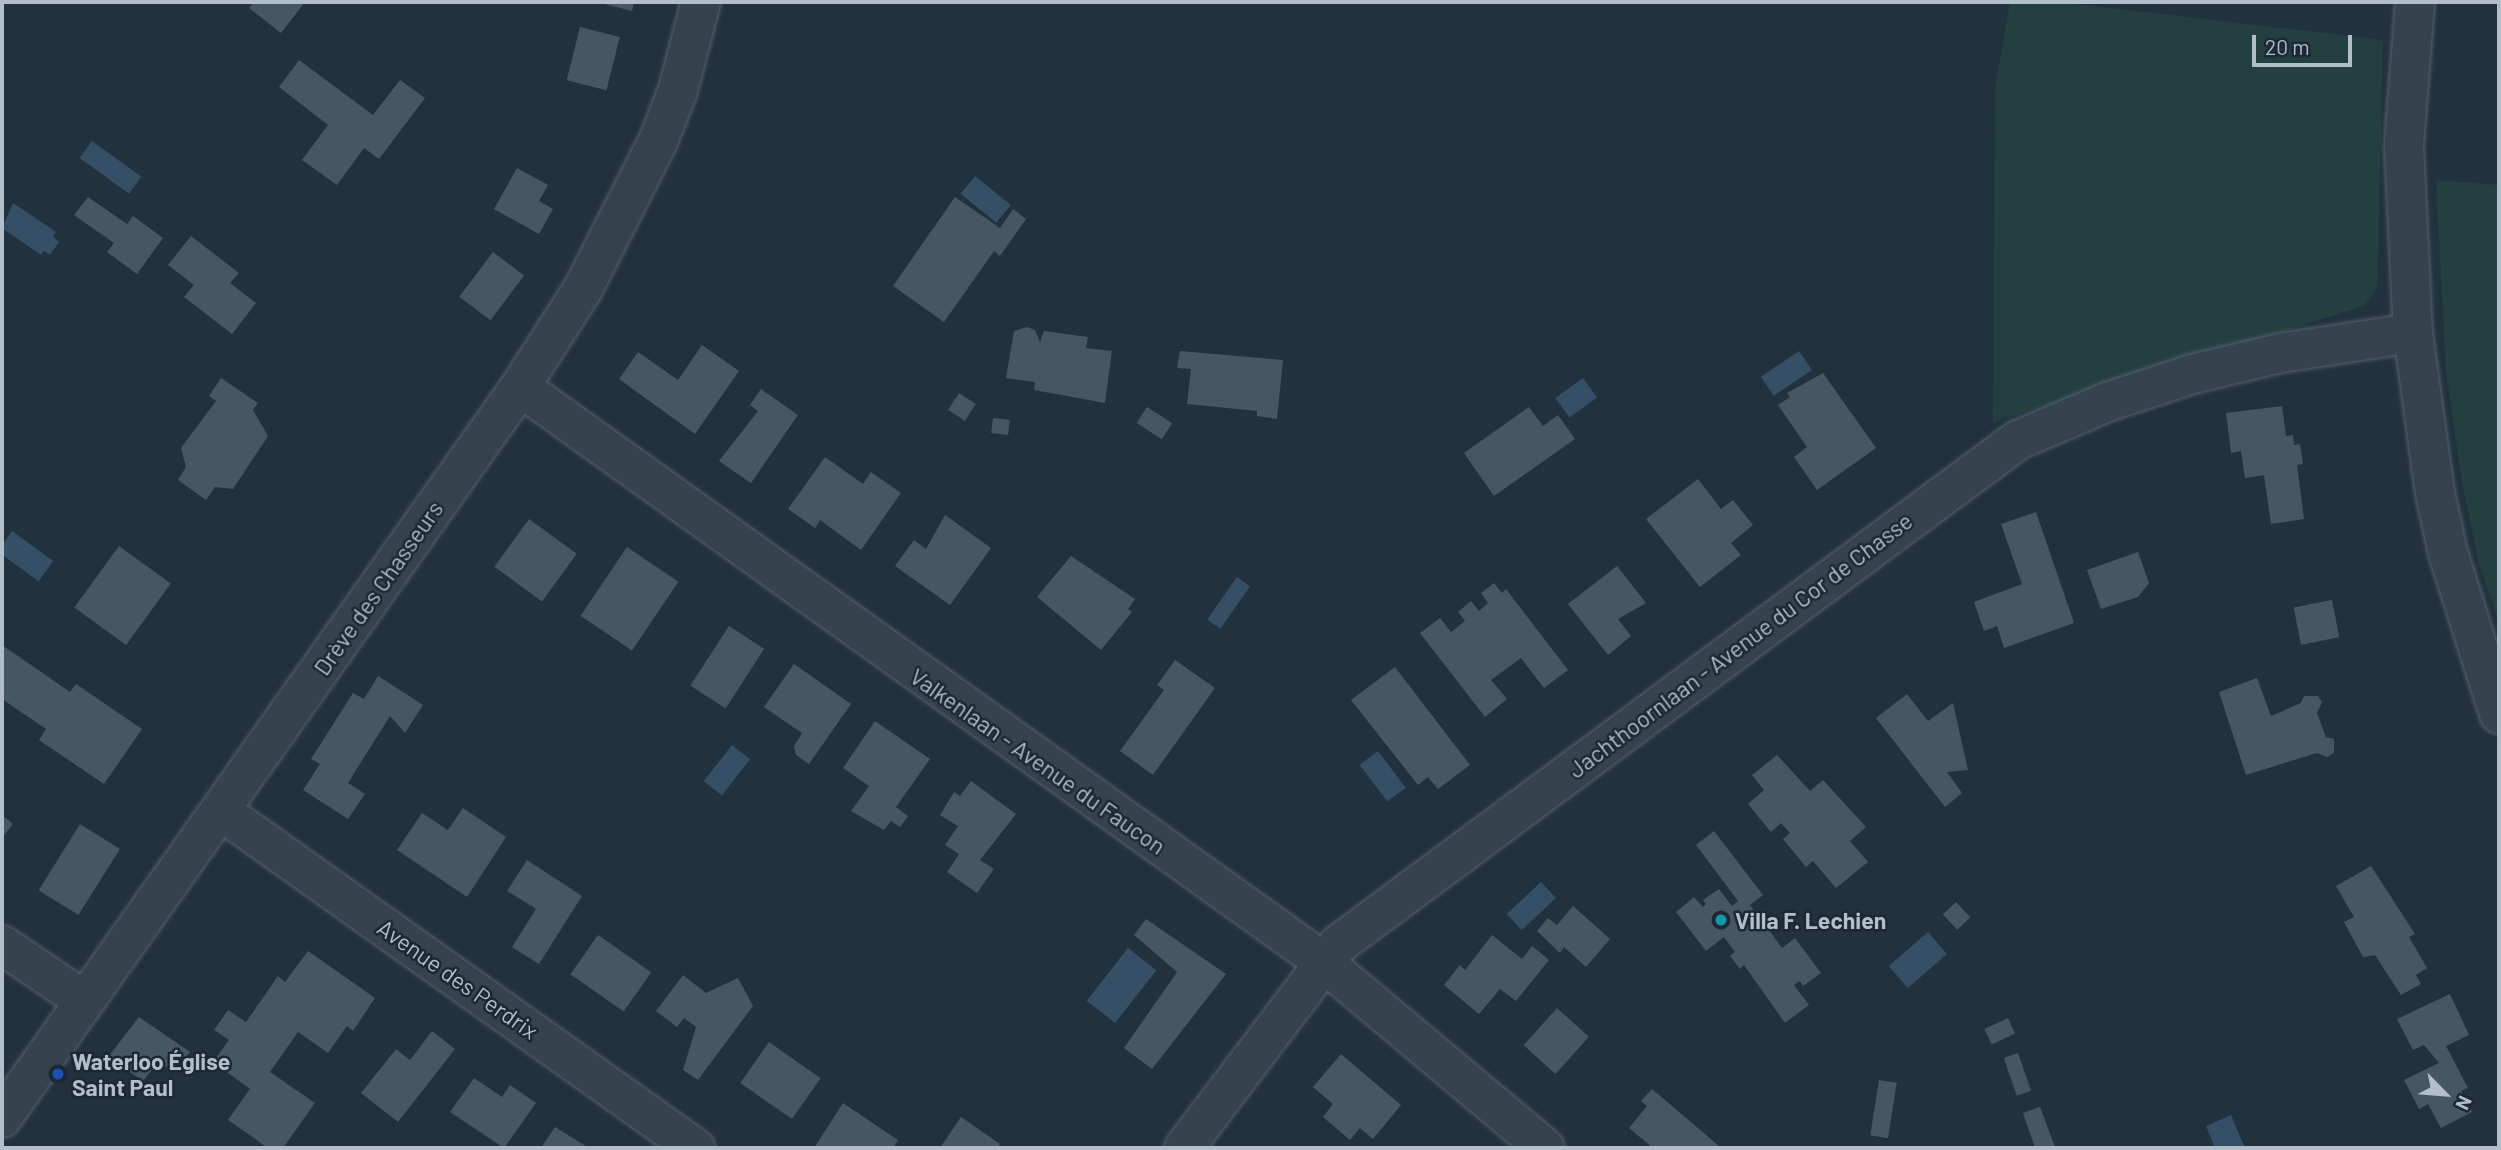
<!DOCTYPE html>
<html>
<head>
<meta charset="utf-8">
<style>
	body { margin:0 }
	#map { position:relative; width:2501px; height:1150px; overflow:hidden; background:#22313e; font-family:Barlow,sans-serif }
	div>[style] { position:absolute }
	.green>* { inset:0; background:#243f3f }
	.water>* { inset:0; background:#354f66; transform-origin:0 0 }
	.building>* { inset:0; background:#465764; transform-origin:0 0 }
	.roads { filter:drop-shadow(0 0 2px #54616c) drop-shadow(0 0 2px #54616c) }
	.minor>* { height:38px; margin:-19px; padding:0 19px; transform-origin:19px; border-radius:19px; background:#36434e }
	.dots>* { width:19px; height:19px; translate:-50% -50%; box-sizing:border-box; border:4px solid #1c2833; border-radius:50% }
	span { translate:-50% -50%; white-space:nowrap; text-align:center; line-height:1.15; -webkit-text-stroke:5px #1c2833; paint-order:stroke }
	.street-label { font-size:23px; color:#b2bec9 }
	.poi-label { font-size:23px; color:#b2bec9; font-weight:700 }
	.left { translate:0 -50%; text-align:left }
	.frame { position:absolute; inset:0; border:4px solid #b2bec9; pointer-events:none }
	.north { position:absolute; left:2410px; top:1059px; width:70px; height:70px; -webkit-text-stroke:5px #1c2833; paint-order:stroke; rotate:115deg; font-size:19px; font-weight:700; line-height:28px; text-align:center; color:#b2bec9 }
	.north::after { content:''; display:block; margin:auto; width:24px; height:32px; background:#b2bec9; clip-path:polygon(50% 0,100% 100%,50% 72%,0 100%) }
	.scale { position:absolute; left:2252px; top:35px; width:100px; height:32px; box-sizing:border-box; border:4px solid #b2bec9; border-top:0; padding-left:9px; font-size:21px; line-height:24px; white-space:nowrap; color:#b2bec9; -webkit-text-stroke:5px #1c2833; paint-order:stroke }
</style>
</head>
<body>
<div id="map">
	<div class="green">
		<i style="clip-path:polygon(2010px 2px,2059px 2px,2383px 40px,2378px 267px,2377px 287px,2364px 306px,1993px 422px,1995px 89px)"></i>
		<i style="clip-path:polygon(2436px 180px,2499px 185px,2499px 622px,2478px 560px,2461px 477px,2446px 371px)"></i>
	</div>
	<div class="water">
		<i style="left:92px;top:141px;width:61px;height:21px;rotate:36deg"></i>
		<i style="left:975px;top:176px;width:46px;height:23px;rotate:39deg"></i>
		<i style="clip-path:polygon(13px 203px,56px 232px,53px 236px,59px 242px,50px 255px,44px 251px,41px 255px,2px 228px)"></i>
		<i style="left:1799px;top:351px;width:23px;height:46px;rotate:56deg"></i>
		<i style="left:1583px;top:378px;width:24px;height:34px;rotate:54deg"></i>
		<i style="left:12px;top:531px;width:51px;height:25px;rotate:36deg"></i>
		<i style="left:1237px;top:577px;width:16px;height:52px;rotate:35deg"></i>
		<i style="left:732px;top:745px;width:23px;height:46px;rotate:38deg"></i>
		<i style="left:1378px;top:751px;width:46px;height:23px;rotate:53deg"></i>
		<i style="left:1541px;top:882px;width:22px;height:47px;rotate:47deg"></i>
		<i style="left:1928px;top:932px;width:29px;height:52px;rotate:49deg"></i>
		<i style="left:1128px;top:948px;width:36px;height:67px;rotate:38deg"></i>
		<i style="clip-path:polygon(2231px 1115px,2245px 1148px,2215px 1148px,2206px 1126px)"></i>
	</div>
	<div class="building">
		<i style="clip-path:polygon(254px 2px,305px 2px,281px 33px,249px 8px)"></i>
		<i style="clip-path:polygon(597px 2px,634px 2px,632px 11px)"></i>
		<i style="left:580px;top:27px;width:41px;height:55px;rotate:14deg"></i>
		<i style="clip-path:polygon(299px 60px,373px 115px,400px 80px,425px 98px,379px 159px,364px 148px,337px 185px,302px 160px,328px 125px,279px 87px)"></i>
		<i style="clip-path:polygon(517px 168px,548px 185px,539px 201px,553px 209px,539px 234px,494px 209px)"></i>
		<i style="clip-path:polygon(88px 197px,127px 224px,133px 216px,163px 238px,137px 274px,107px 252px,114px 243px,74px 215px)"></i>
		<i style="clip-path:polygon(955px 197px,1000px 228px,1013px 209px,1026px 219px,1000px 256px,994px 251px,944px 322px,893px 286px)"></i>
		<i style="clip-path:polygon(191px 236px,239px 273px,230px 283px,256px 303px,232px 334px,184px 297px,194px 285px,168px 265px)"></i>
		<i style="left:493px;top:252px;width:39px;height:56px;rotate:37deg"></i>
		<i style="clip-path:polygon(1027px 327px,1035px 330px,1040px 342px,1044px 331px,1088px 337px,1086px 348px,1112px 351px,1105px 403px,1034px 390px,1035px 382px,1006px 378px,1014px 331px)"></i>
		<i style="clip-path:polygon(702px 345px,739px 371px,695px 434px,619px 379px,638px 352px,678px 380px)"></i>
		<i style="clip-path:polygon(1180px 351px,1283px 360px,1277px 419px,1257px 416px,1257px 411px,1187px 404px,1191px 369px,1177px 368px)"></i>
		<i style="clip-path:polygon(1823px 373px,1876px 448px,1817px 490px,1794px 457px,1807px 447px,1778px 405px,1790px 397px,1787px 393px)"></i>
		<i style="clip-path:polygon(221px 378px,258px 403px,253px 410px,268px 436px,233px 489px,215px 487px,206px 500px,178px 480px,186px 467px,181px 448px,216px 401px,209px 396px)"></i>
		<i style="clip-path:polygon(761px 389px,798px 415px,751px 483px,719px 461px,758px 411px,750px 405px)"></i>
		<i style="left:959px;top:393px;width:20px;height:20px;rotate:33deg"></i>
		<i style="clip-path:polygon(2282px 406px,2286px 436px,2293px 435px,2294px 445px,2300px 444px,2303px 464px,2297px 465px,2304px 519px,2271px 524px,2264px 475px,2245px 478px,2241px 451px,2231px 453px,2226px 413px)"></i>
		<i style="left:1147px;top:407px;width:30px;height:19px;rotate:33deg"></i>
		<i style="clip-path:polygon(1529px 407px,1543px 426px,1558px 415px,1575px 439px,1494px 496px,1464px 453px)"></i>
		<i style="left:993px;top:418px;width:17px;height:15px;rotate:7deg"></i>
		<i style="clip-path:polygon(825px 457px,863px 484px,871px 472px,901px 493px,861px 550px,820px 520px,815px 528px,788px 509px)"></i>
		<i style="clip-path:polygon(1698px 479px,1721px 509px,1733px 500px,1753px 525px,1731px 543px,1741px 555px,1700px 587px,1646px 519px)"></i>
		<i style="clip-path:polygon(2036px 512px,2074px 623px,2004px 648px,1997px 626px,1984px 631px,1974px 602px,2022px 584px,2001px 524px)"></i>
		<i style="clip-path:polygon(945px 515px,991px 548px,950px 605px,895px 566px,914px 540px,926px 549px)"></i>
		<i style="left:529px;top:519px;width:59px;height:59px;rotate:36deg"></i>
		<i style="left:119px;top:546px;width:64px;height:76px;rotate:36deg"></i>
		<i style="left:627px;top:547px;width:62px;height:83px;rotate:34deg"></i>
		<i style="clip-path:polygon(2138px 552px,2149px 583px,2138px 597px,2101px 609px,2087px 570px)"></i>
		<i style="clip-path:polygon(1071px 556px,1135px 599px,1128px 609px,1132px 612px,1101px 650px,1037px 597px)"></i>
		<i style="clip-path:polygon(1617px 566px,1646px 603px,1618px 619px,1631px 636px,1608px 655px,1568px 604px)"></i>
		<i style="clip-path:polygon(1494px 583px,1502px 593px,1506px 589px,1568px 670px,1544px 688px,1521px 658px,1491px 680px,1507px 699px,1485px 717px,1420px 633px,1440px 618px,1451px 632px,1465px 621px,1458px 612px,1471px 601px,1479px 611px,1488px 603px,1481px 593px)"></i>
		<i style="left:2332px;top:600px;width:38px;height:39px;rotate:79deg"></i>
		<i style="left:729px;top:626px;width:42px;height:71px;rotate:33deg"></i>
		<i style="clip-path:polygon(2px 645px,70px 692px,76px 684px,142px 729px,104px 784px,39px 740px,46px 729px,2px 699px)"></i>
		<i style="clip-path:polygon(1175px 660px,1215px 688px,1153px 775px,1120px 751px,1164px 690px,1157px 685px)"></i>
		<i style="clip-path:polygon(794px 664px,851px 704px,809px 764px,796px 755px,794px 746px,802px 733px,764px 707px)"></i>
		<i style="clip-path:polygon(1395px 667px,1470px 765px,1438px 789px,1428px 777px,1418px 785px,1351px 700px)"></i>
		<i style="clip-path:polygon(378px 676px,423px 705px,405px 733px,390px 716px,348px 783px,365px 794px,348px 819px,303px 790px,320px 764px,311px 759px,353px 693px,364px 699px)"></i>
		<i style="clip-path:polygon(2257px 678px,2271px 716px,2301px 703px,2304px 696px,2318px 696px,2322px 702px,2317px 713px,2326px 737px,2334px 739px,2334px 753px,2327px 757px,2317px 753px,2246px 775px,2219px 692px)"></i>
		<i style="clip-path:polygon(1907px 694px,1928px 721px,1953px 703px,1968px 770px,1947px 772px,1962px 793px,1945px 807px,1876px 718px)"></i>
		<i style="clip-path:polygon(875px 721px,930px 759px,896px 807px,908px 816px,900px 827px,891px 821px,884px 830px,851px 811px,869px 786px,843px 768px)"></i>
		<i style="clip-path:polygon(1777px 755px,1810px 791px,1823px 780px,1866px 827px,1850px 841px,1868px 862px,1836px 888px,1813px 861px,1806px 867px,1783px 839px,1790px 833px,1781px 823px,1771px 832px,1748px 804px,1764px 790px,1752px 775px)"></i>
		<i style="clip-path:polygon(971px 781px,1016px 814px,980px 860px,994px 869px,977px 893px,947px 872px,959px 854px,945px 845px,958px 826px,940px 815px,954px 792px,960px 796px)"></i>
		<i style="clip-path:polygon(463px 808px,506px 837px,467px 897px,397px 850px,422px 813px,448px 830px)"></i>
		<i style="clip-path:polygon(2px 815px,13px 824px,2px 838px)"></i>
		<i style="left:80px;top:824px;width:47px;height:78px;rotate:32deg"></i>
		<i style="clip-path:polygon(1714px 831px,1763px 895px,1750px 905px,1782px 948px,1795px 938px,1821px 973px,1803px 986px,1800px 981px,1794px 985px,1809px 1005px,1785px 1023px,1744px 965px,1740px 969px,1730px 956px,1735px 952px,1724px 937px,1706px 951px,1676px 912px,1694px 897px,1703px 907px,1706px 904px,1703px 900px,1719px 889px,1732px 906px,1738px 901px,1696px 845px)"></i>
		<i style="clip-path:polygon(527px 860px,582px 896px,539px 964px,512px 947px,536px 909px,507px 891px)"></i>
		<i style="clip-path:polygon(2371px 866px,2415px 934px,2409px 937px,2427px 968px,2416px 975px,2421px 984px,2401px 995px,2375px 955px,2363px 957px,2344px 922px,2354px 917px,2336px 886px)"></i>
		<i style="left:1956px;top:902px;width:21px;height:18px;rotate:47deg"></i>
		<i style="clip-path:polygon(1573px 906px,1610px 939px,1586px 967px,1564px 947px,1560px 953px,1537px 931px,1548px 918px,1557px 925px)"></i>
		<i style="clip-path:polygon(1146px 919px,1226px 974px,1152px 1069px,1124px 1048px,1177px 972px,1134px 935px)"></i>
		<i style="left:598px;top:935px;width:65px;height:48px;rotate:35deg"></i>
		<i style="clip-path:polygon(1492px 935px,1522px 959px,1532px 946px,1549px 960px,1516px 1001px,1500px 989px,1479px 1014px,1444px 985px,1460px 965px,1465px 970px)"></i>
		<i style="clip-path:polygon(308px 951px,375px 998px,353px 1031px,347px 1026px,328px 1053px,298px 1032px,270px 1072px,315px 1103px,283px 1148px,268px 1148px,228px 1120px,250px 1089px,213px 1062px,229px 1040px,214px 1030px,228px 1010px,246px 1022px,278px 976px,285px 982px)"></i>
		<i style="clip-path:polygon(683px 975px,706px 993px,738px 978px,753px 1006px,698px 1080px,683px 1070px,696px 1027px,684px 1018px,677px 1027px,656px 1011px)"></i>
		<i style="clip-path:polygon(2450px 994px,2469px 1035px,2446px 1046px,2468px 1088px,2461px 1091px,2472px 1112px,2441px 1128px,2428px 1104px,2419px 1109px,2404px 1080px,2439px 1063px,2424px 1045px,2413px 1050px,2397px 1019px)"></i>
		<i style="left:1557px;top:1008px;width:43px;height:50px;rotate:42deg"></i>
		<i style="clip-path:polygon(139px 1017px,190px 1052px,175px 1072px,158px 1062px,143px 1081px,108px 1057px)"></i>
		<i style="left:2008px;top:1018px;width:17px;height:26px;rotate:65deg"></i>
		<i style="clip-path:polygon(432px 1031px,455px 1049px,398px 1122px,361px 1093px,396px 1049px,410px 1060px)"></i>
		<i style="left:769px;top:1042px;width:63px;height:50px;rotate:35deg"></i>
		<i style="left:2018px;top:1053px;width:40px;height:15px;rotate:71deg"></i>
		<i style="clip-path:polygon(1341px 1054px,1401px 1105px,1373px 1139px,1360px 1128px,1350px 1140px,1323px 1117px,1333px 1104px,1313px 1087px)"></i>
		<i style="clip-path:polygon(474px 1078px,502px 1097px,510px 1085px,536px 1103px,504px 1148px,450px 1112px)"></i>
		<i style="left:1879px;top:1080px;width:18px;height:56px;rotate:9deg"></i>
		<i style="clip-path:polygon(1652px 1089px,1719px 1146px,1717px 1148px,1653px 1148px,1629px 1128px,1647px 1106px,1641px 1101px)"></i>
		<i style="clip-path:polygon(843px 1103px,898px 1140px,893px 1148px,814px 1148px)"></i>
		<i style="clip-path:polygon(2040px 1107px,2055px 1147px,2051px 1148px,2035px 1148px,2023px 1113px)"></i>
		<i style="clip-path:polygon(961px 1117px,1000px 1144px,996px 1148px,940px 1148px)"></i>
		<i style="clip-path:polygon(555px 1127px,589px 1148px,541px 1148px)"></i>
	</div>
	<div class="roads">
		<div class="minor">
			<i style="left:2415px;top:2px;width:142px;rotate:94.4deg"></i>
			<i style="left:2404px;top:144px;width:189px;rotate:87.3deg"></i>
			<i style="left:2413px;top:333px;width:162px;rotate:82.2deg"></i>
			<i style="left:2435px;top:493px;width:61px;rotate:77.8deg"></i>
			<i style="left:2448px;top:553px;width:169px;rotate:72.4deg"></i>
			<i style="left:520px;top:387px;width:986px;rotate:35.59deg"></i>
			<i style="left:1322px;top:961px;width:291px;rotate:40deg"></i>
			<i style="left:221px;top:811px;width:582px;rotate:35.41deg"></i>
			<i style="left:2px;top:945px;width:100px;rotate:34deg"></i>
			<i style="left:2px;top:1118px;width:896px;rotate:-54.68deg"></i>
			<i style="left:520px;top:387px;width:117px;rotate:-57.3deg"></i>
			<i style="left:583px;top:289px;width:168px;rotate:-63.1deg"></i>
			<i style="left:659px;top:139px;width:53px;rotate:-68.8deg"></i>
			<i style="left:678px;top:90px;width:91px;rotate:-75.4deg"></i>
			<i style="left:1184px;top:1148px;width:256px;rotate:-52.8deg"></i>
			<i style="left:1339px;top:944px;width:846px;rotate:-36.59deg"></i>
			<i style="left:2018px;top:440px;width:97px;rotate:-23.1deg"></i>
			<i style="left:2107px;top:402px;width:89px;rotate:-18.2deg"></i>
			<i style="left:2192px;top:374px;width:90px;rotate:-13.4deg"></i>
			<i style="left:2280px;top:353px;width:134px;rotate:-8.6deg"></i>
		</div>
	</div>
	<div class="dots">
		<i style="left:1721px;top:920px;background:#0f9aa8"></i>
		<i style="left:58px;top:1074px;background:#1a4fb4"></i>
	</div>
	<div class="street-label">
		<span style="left:378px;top:588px;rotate:-55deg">Drève des Chasseurs</span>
		<span style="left:1740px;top:645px;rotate:-37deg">Jachthoornlaan - Avenue du Cor de Chasse</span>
		<span style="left:1038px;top:761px;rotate:35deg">Valkenlaan - Avenue du Faucon</span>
		<span style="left:458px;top:979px;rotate:35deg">Avenue des Perdrix</span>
	</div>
	<div class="poi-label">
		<span class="left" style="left:1735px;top:920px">Villa F. Lechien</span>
		<span class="left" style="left:72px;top:1074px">Waterloo Église<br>Saint Paul</span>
	</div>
	<div class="frame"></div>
	<div class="north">N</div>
	<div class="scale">20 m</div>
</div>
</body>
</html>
